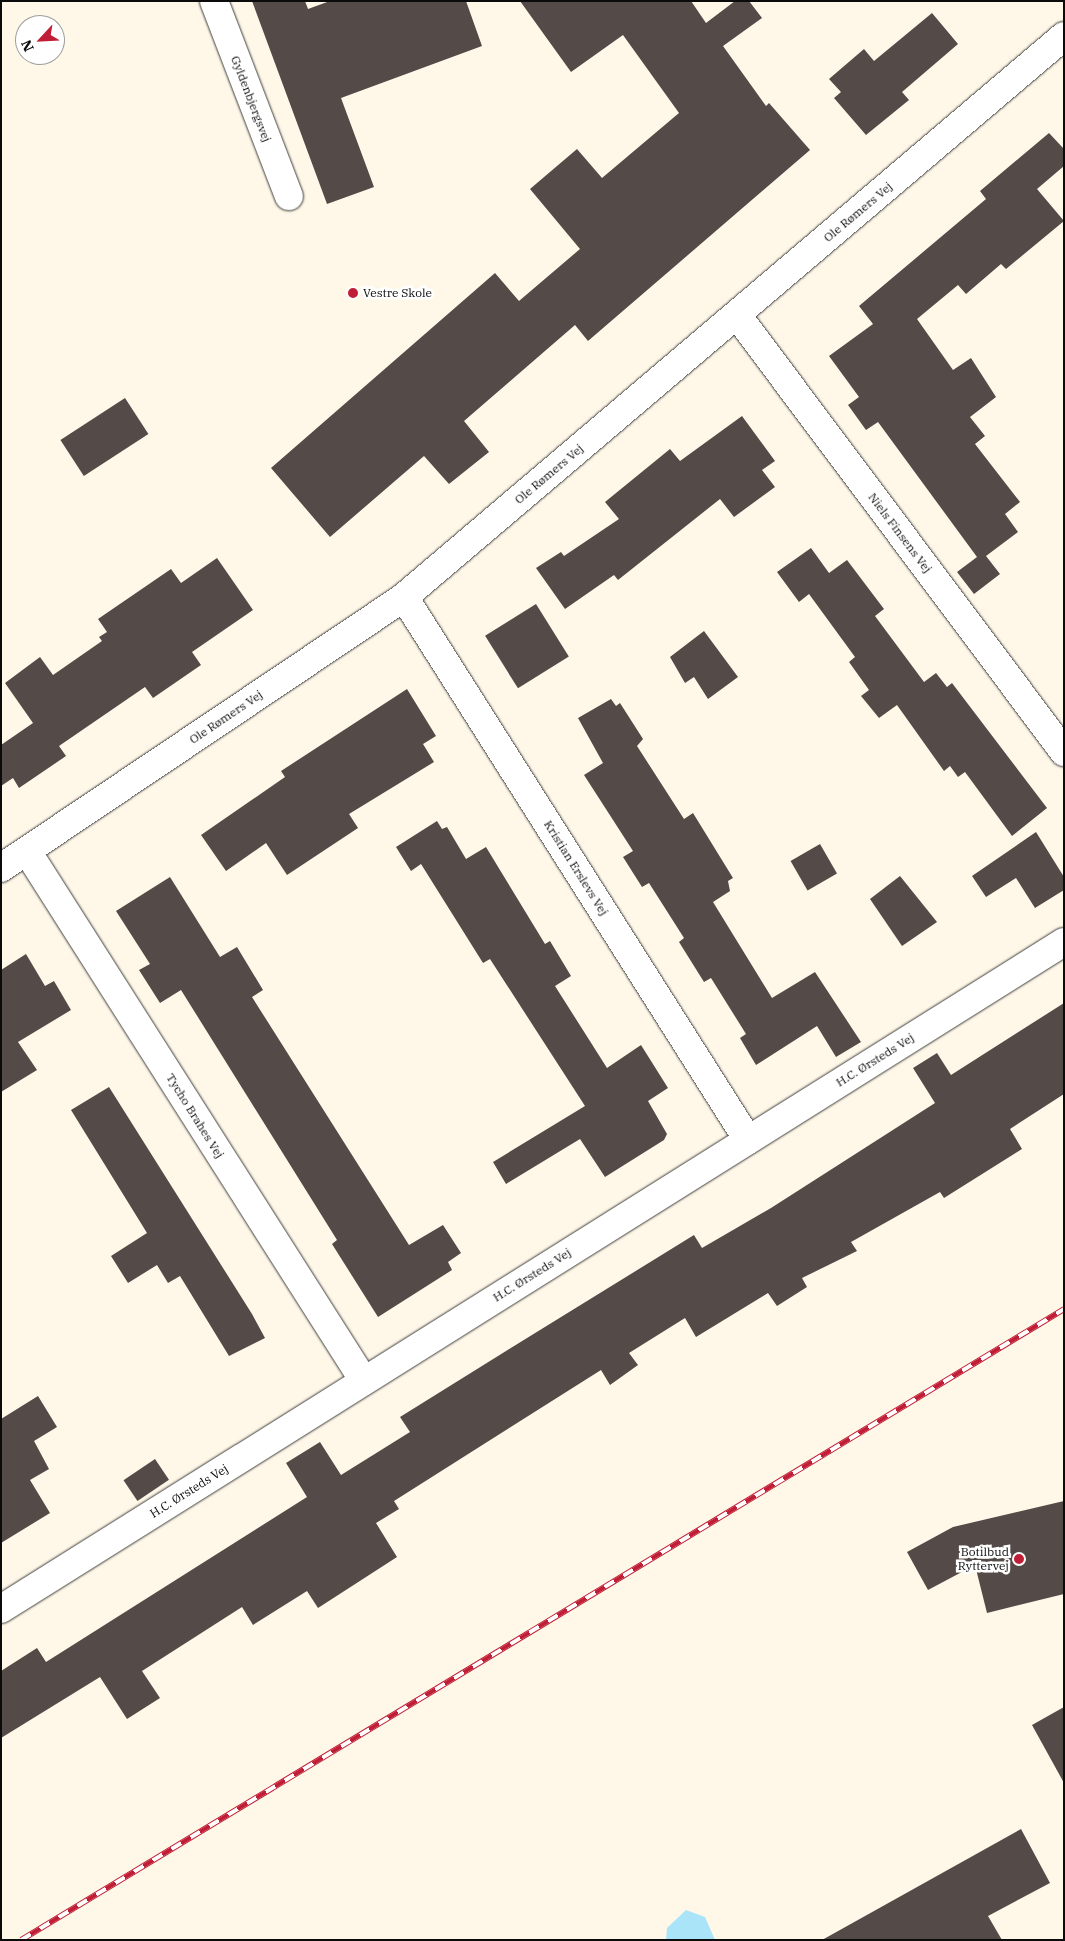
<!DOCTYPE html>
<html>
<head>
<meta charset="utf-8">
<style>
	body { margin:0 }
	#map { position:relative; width:1065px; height:1941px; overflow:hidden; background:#fff8e8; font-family:"IBM Plex Serif",serif }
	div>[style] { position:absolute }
	.water>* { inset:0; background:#aae4f9 }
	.building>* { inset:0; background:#544a47; transform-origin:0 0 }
	.roads { filter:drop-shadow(0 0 1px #3e3e3e) drop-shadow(0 0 1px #3e3e3e) }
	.minor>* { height:28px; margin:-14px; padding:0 14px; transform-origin:14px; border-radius:14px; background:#fff }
	.rail>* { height:5.5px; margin-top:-2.75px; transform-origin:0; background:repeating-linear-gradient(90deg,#fff 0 11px,#c01e37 0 22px); box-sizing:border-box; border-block:1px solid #c01e37 }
	.dots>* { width:14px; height:14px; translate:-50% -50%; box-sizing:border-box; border:2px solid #fff; border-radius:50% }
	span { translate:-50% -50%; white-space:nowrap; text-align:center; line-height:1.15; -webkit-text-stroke:5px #fff; paint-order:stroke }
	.street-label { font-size:12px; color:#0b0b0b }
	.poi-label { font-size:12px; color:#0b0b0b }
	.left { translate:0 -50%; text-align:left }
	.right { translate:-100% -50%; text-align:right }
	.frame { position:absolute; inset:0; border:2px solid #0b0b0b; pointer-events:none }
	.north { position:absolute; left:15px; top:15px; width:50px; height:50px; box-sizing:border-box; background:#fff; border:1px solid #9d9d9d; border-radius:50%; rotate:245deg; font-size:14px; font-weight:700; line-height:20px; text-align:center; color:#0b0b0b }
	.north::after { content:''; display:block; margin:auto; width:18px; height:22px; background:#c01e37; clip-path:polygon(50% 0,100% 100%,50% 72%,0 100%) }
</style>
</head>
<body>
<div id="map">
	<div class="water">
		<i style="clip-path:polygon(686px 1910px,705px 1917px,715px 1940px,666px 1940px,667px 1928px)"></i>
	</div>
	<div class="building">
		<i style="clip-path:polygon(252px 1px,305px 1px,308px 9px,330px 1px,466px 1px,482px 46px,341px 98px,374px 187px,327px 204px)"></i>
		<i style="clip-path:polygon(520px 1px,691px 1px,706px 23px,735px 1px,749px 1px,762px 18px,723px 46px,766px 106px,769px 103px,810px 150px,588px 341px,575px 325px,464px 421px,489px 452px,449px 484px,424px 456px,330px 537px,271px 468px,495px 273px,519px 301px,580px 249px,530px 189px,577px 149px,602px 178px,679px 113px,623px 35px,571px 72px)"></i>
		<i style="clip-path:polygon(932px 13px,958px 44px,902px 92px,909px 100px,866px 135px,834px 98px,841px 92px,829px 79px,864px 49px,874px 61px)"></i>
		<i style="clip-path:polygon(1049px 133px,1064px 149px,1064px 166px,1037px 189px,1064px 221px,1006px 269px,1001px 264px,966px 294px,958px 285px,917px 319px,953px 370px,971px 358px,996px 397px,970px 417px,985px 436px,975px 444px,1020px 502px,1005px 514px,1018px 532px,986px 556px,1000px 574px,974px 594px,957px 572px,977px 557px,878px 422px,866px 430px,848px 405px,859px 397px,829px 356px,873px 324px,859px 306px,986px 199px,980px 191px)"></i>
		<i style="left:125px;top:398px;width:43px;height:77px;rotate:57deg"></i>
		<i style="clip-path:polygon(742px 416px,775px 461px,762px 470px,775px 487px,734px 517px,720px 499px,618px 580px,614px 575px,565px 609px,536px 568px,561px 552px,564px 556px,619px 519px,605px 502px,670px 449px,680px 461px)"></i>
		<i style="clip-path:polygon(811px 548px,829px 573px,847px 560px,884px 609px,875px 616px,924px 682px,936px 673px,947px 687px,952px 683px,1047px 808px,1012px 836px,965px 772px,958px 777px,950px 766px,944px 771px,897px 705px,879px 718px,861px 696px,869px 690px,849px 662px,855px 657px,809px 594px,799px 602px,777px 572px)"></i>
		<i style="clip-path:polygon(217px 558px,253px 610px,192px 652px,201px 665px,153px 698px,145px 687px,59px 746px,66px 756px,19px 788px,13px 778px,1px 786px,1px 745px,33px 723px,5px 683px,40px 657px,53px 675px,102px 641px,99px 637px,107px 632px,98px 619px,171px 569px,181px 583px)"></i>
		<i style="left:536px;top:604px;width:62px;height:60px;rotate:58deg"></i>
		<i style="clip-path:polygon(704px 631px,738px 677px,708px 699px,694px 677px,685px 683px,670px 657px)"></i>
		<i style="clip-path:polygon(407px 689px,436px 736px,423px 744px,434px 762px,349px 814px,358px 828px,287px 875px,266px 843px,226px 871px,201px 835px,285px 777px,281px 771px)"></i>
		<i style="clip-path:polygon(611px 699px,616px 706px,620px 703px,643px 739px,637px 746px,684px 819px,693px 813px,733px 878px,728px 881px,730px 891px,713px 902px,772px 998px,815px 972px,861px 1042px,836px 1057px,817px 1026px,756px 1065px,740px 1038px,746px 1034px,711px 978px,704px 982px,679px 942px,684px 938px,649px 883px,642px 887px,623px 857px,633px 851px,584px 775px,603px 763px,578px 718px)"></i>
		<i style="clip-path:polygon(437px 821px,442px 829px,447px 827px,466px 859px,486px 847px,545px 944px,550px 941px,571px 976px,555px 986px,607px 1068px,641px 1045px,668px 1088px,648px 1101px,667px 1134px,664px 1140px,605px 1177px,580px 1139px,506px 1184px,493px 1162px,585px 1106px,490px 959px,483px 963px,421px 864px,411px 871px,396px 847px)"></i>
		<i style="clip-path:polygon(1036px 832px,1064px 877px,1064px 890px,1035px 908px,1016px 878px,986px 897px,972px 876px)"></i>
		<i style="left:820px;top:844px;width:34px;height:34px;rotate:60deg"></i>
		<i style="clip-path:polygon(900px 876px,937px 922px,902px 946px,870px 899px)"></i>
		<i style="clip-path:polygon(170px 877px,220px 957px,237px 947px,263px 990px,252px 997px,409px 1245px,443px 1225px,461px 1253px,448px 1262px,452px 1270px,378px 1317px,332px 1244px,337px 1240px,181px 990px,160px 1003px,139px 970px,150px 964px,116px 911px)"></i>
		<i style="clip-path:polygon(26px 954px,45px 986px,54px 981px,71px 1010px,18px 1042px,37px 1070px,1px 1092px,1px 970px)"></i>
		<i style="clip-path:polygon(1064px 1003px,1064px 1094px,1010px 1129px,1022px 1149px,944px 1198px,940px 1192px,851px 1242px,857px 1251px,802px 1278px,807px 1287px,777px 1306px,768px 1293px,696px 1337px,685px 1318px,629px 1353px,638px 1365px,610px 1385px,601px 1370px,394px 1501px,399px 1509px,376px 1523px,397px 1557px,318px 1608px,307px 1591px,253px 1625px,242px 1607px,142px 1671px,160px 1698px,127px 1719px,100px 1677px,1px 1738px,1px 1671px,37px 1648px,46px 1662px,307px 1497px,286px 1463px,320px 1442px,341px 1475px,410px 1432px,400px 1417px,498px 1356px,694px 1235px,702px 1248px,771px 1208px,935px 1103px,913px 1068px,937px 1053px,951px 1075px)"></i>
		<i style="clip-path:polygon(109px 1087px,252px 1314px,265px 1338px,229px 1356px,180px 1276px,168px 1283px,157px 1265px,128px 1283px,111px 1256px,147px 1233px,71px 1110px)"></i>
		<i style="clip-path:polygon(38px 1396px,57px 1427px,34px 1441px,49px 1469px,30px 1480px,50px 1513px,1px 1543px,1px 1419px)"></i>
		<i style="left:155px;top:1459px;width:25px;height:38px;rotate:56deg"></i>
		<i style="clip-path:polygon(1064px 1501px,1064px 1594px,987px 1613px,975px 1565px,928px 1590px,907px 1552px,953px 1527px)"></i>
		<i style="clip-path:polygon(1064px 1707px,1064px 1783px,1032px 1725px)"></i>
		<i style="clip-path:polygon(1021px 1829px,1050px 1883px,988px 1916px,1002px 1940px,822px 1940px)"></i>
	</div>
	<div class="roads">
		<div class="minor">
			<i style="left:214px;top:1px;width:209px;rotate:69deg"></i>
			<i style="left:737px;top:315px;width:546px;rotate:53.19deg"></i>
			<i style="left:404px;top:597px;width:643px;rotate:57.65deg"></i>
			<i style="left:27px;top:851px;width:628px;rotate:57.55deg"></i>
			<i style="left:1px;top:868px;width:486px;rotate:-33.9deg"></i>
			<i style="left:404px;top:597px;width:866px;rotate:-40.36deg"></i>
			<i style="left:1px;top:1609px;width:1255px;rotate:-32.11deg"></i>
		</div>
	</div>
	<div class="rail">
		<i style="left:21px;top:1940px;width:1219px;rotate:-31.17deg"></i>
	</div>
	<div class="dots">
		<i style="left:353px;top:293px;background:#c01e37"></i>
		<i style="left:1019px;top:1559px;background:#c01e37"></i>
	</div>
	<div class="street-label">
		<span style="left:251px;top:99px;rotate:69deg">Gyldenbjergsvej</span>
		<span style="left:858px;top:212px;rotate:-40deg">Ole Rømers Vej</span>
		<span style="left:549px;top:474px;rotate:-40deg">Ole Rømers Vej</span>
		<span style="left:900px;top:533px;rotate:53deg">Niels Finsens Vej</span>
		<span style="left:226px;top:717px;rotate:-34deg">Ole Rømers Vej</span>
		<span style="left:576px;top:868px;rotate:58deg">Kristian Erslevs Vej</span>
		<span style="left:875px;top:1060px;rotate:-32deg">H.C. Ørsteds Vej</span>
		<span style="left:195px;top:1116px;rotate:58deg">Tycho Brahes Vej</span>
		<span style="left:532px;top:1275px;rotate:-32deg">H.C. Ørsteds Vej</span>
		<span style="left:189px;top:1491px;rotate:-32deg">H.C. Ørsteds Vej</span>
	</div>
	<div class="poi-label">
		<span class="left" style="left:363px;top:293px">Vestre Skole</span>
		<span class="right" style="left:1009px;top:1559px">Botilbud<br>Ryttervej</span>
	</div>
	<div class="frame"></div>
	<div class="north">N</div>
</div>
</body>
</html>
